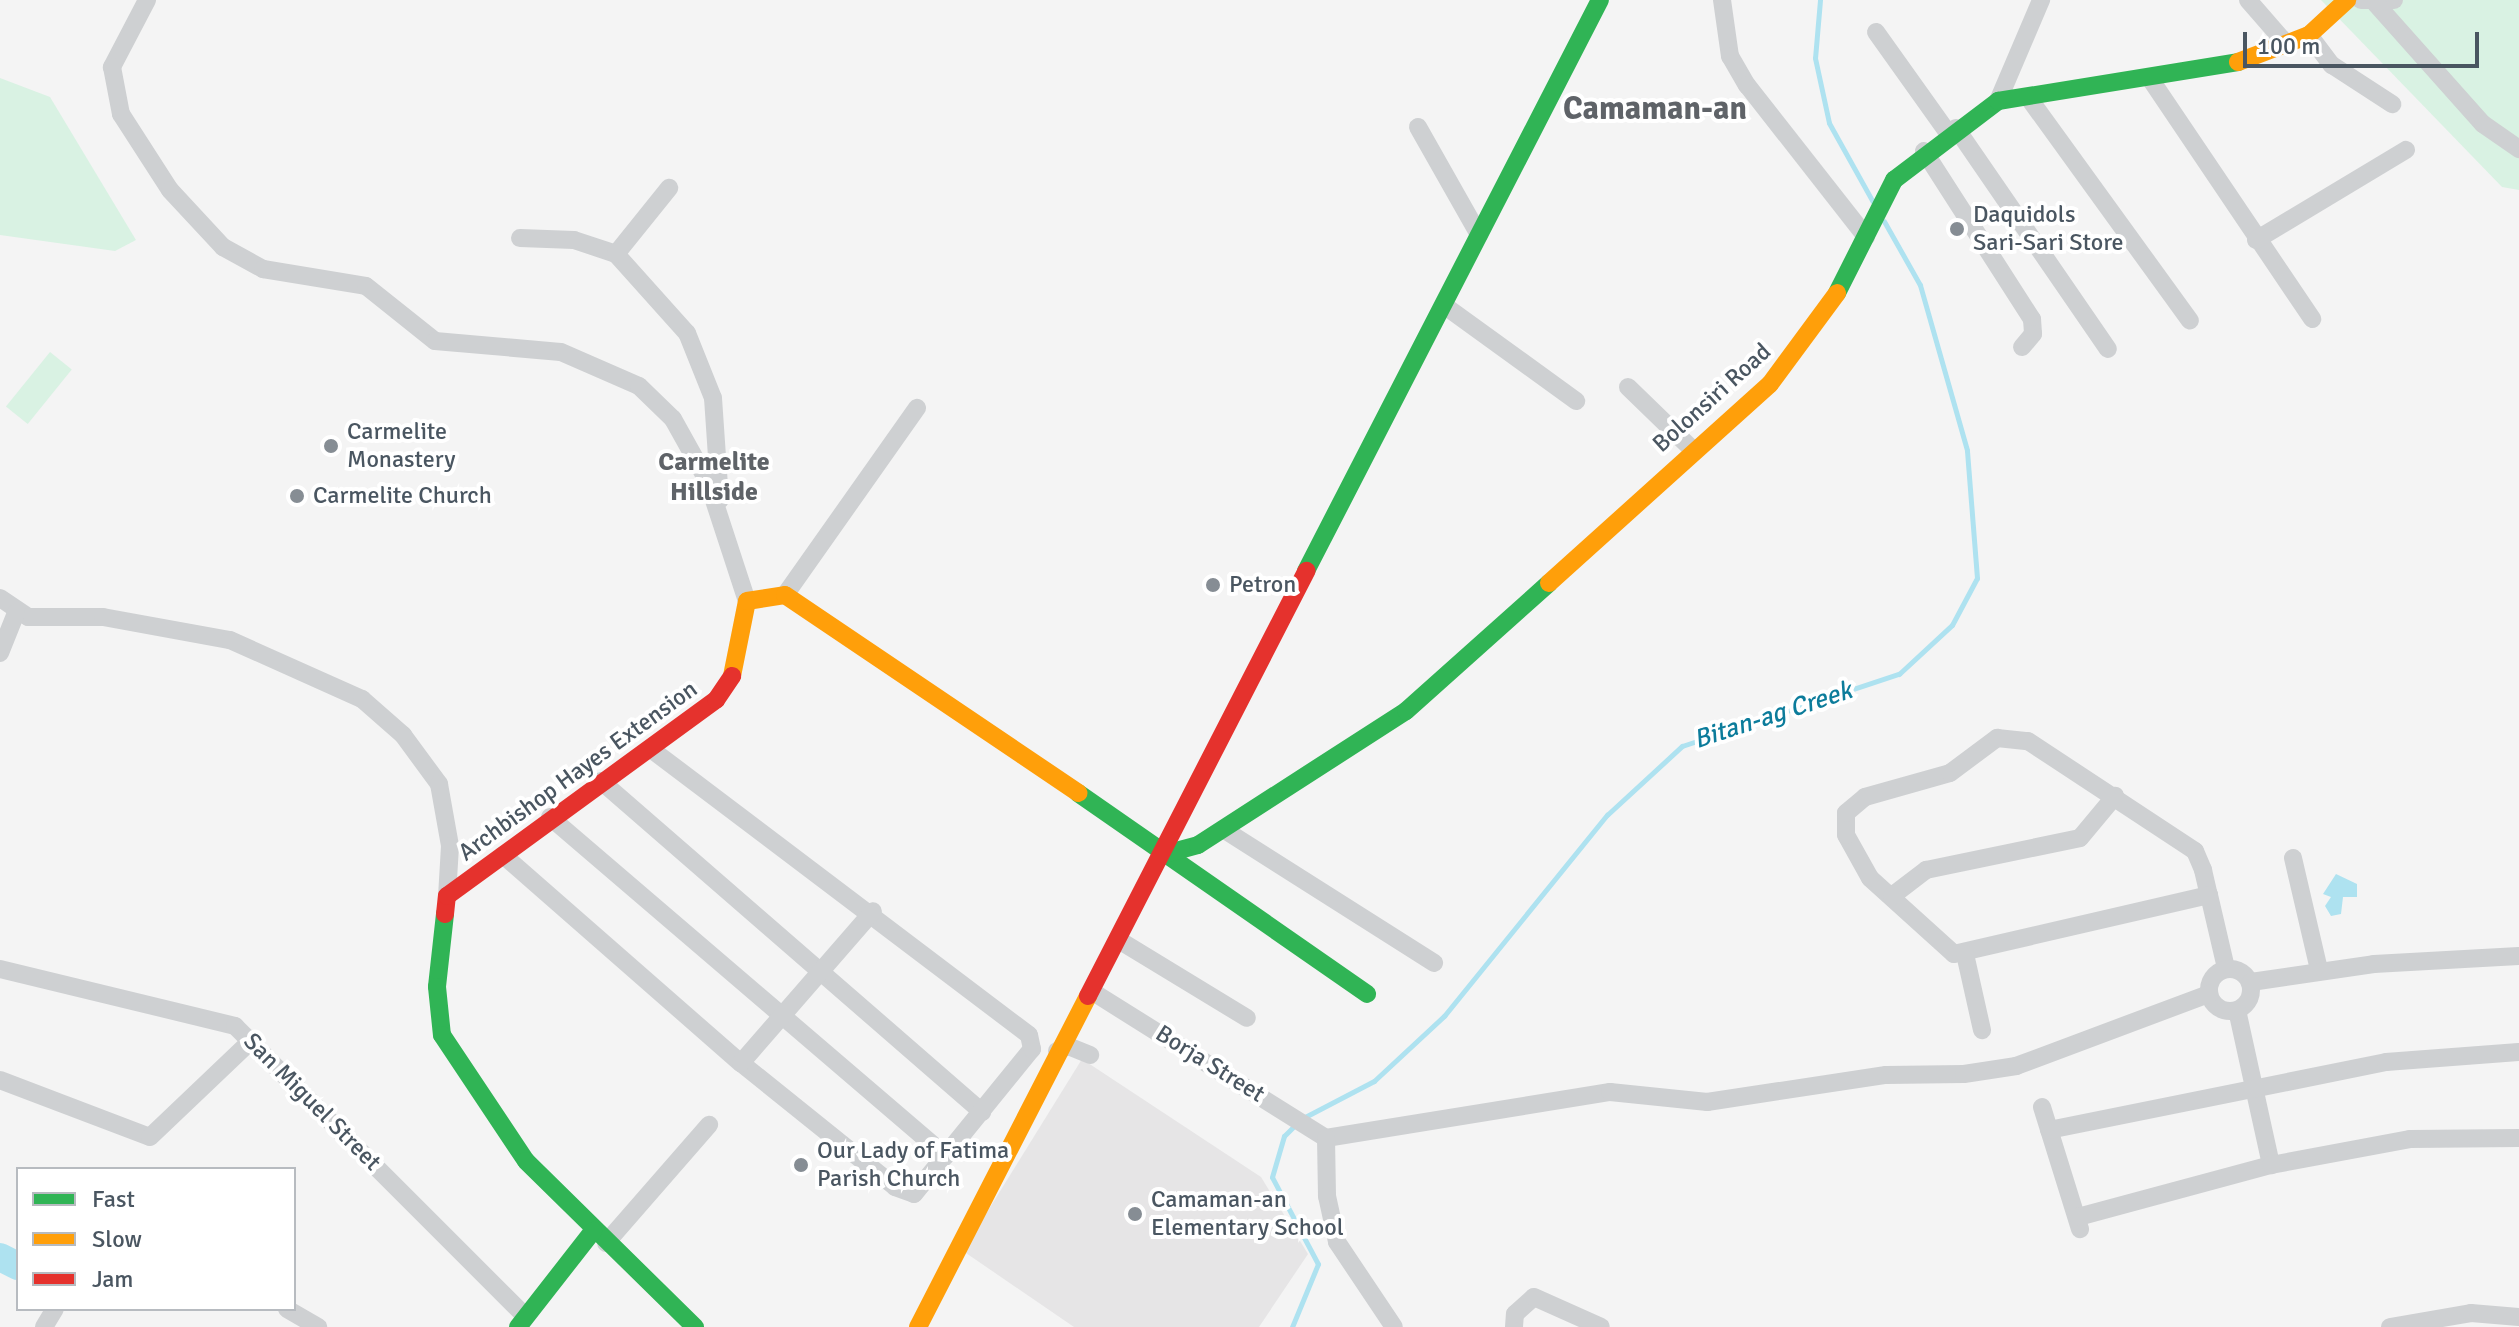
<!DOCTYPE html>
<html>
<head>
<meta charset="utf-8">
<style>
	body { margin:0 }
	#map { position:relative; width:2519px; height:1327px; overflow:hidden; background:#f4f4f4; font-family:Signika,sans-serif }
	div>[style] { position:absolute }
	.education>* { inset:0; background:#e6e5e6 }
	.green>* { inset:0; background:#d9f2e3; transform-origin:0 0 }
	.water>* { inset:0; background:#aee2f0 }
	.stream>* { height:5px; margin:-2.5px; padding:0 2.5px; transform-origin:2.5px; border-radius:2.5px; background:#aee2f0 }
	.river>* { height:28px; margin:-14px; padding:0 14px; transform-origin:14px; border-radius:14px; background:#aee2f0 }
	.street>* { height:18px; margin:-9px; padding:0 9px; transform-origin:9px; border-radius:9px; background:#ced0d2 }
	.street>.ring { margin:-9px; padding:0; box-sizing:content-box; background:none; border:18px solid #ced0d2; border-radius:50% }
	.fast>* { height:18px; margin:-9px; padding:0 9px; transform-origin:9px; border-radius:9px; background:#30b455 }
	.slow>* { height:18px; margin:-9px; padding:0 9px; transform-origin:9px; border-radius:9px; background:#ff9f0a }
	.jam>* { height:18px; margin:-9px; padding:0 9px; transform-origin:9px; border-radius:9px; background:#e5322d }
	.dots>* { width:22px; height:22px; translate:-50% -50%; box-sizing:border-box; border:4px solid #fff; border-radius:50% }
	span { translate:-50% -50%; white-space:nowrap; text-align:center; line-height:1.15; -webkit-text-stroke:8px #fff; paint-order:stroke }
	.poi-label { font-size:24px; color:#4a5661 }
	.left { translate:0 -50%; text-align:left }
	.street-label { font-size:24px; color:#4a5661 }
	.neighbourhood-label { font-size:26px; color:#5f6368; font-weight:700 }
	.water-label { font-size:26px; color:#0c7c9b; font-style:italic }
	.district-label { font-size:32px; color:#5f6368; font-weight:700 }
	.legend { position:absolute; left:16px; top:1167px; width:280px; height:144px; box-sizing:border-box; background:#fff; border:2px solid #b7bbc0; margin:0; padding:10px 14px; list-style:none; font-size:24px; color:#4a5661 }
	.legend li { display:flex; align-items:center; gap:16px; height:40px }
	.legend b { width:40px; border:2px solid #b7bbc0 }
	.scale { position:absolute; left:2243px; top:32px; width:236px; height:36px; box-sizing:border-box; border:4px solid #4a5661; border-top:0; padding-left:10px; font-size:24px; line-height:28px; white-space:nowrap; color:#4a5661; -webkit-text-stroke:6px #fff; paint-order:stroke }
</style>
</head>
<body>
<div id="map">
	<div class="education">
		<i style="clip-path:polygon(1082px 1059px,1261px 1177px,1308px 1254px,1259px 1327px,1074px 1327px,963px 1251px)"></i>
	</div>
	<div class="green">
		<i style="clip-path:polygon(2321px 0,2519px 0,2519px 190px,2502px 187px)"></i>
		<i style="clip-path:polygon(0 78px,50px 97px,136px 240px,115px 251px,0 235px)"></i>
		<i style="left:50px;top:352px;width:28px;height:70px;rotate:39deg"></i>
	</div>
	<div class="water">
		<i style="clip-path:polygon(2336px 874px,2357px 884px,2357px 897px,2343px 897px,2341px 914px,2331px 916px,2325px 906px,2331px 897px,2323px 894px)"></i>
	</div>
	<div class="stream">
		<i style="left:1820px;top:0;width:58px;rotate:94.9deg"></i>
		<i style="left:1815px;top:58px;width:66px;rotate:77.8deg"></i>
		<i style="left:1829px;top:123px;width:90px;rotate:60.9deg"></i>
		<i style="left:1303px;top:1118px;width:80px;rotate:-27.5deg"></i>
		<i style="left:1374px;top:1081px;width:96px;rotate:-42.9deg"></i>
		<i style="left:1444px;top:1016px;width:259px;rotate:-51deg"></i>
		<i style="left:1607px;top:815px;width:102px;rotate:-42.6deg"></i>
		<i style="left:1682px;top:746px;width:229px;rotate:-18.4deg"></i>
		<i style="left:1899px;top:674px;width:72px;rotate:-42.8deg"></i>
		<i style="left:1952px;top:625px;width:53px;rotate:-62deg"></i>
		<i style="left:1977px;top:578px;width:128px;rotate:-94.5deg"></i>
		<i style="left:1967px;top:450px;width:172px;rotate:-105.9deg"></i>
		<i style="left:1920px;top:285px;width:73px;rotate:-119.4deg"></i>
		<i style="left:1292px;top:1327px;width:68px;rotate:-67.6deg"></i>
		<i style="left:1318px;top:1264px;width:98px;rotate:-117.9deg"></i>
		<i style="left:1272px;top:1177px;width:43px;rotate:-73.7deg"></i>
		<i style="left:1284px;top:1136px;width:16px;rotate:-45deg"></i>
	</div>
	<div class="river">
		<i style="left:0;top:1257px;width:20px;rotate:27deg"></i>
	</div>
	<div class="street">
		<i style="left:147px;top:0;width:76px;rotate:117.6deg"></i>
		<i style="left:112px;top:67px;width:48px;rotate:79.2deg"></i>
		<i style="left:121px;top:114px;width:90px;rotate:57.2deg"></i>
		<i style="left:170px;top:190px;width:78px;rotate:47.1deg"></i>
		<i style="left:223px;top:247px;width:46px;rotate:28.8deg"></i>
		<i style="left:263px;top:269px;width:104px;rotate:9.4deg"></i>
		<i style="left:366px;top:286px;width:88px;rotate:38.6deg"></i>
		<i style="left:435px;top:341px;width:126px;rotate:5deg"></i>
		<i style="left:561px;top:352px;width:85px;rotate:23.6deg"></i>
		<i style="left:639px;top:386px;width:47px;rotate:44.1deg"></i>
		<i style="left:673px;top:419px;width:72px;rotate:60.9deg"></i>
		<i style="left:708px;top:482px;width:125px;rotate:71.9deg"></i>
		<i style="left:1722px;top:0;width:57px;rotate:81.9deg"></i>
		<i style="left:1730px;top:56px;width:34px;rotate:60deg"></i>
		<i style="left:1747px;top:85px;width:193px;rotate:51.9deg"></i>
		<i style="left:2248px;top:0;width:62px;rotate:48.9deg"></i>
		<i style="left:2361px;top:0;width:33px"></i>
		<i style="left:2376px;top:4px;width:161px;rotate:48.3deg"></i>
		<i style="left:2483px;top:124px;width:44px;rotate:34.8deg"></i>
		<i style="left:1876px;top:32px;width:124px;rotate:54.5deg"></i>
		<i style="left:2309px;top:35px;width:38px;rotate:53deg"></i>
		<i style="left:2332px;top:65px;width:72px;rotate:33deg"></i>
		<i style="left:2149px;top:77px;width:292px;rotate:56deg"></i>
		<i style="left:2028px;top:97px;width:276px;rotate:54.1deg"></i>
		<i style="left:1998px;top:101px;width:110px;rotate:-66.9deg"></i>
		<i style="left:1418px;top:127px;width:124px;rotate:60.5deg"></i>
		<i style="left:1956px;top:128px;width:268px;rotate:55.5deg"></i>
		<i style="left:1924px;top:151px;width:200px;rotate:57.3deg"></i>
		<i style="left:2032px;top:319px;width:15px;rotate:86deg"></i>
		<i style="left:2033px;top:334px;width:17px;rotate:130deg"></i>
		<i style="left:520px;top:238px;width:54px;rotate:2.1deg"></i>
		<i style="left:574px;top:240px;width:44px;rotate:18.4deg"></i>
		<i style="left:616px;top:254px;width:106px;rotate:48.1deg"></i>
		<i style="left:687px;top:333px;width:70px;rotate:68.2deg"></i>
		<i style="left:713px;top:398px;width:102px;rotate:86.1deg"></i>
		<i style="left:2256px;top:240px;width:175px;rotate:-31deg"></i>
		<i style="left:616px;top:254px;width:85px;rotate:-51.2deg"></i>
		<i style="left:1445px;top:306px;width:162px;rotate:35.9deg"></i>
		<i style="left:1628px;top:387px;width:89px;rotate:44.1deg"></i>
		<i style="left:785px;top:595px;width:229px;rotate:-54.8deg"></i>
		<i style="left:0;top:598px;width:34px;rotate:34deg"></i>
		<i style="left:28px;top:617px;width:75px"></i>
		<i style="left:103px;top:617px;width:129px;rotate:10.3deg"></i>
		<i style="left:230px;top:640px;width:145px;rotate:24.1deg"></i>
		<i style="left:362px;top:699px;width:55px;rotate:41.3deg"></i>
		<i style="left:403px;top:735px;width:61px;rotate:53.7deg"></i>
		<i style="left:439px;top:784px;width:63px;rotate:79.9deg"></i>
		<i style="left:450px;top:846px;width:50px;rotate:93.4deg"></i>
		<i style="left:0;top:653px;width:43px;rotate:-68.2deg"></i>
		<i style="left:601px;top:781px;width:505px;rotate:40.98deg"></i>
		<i style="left:550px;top:817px;width:521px;rotate:40.57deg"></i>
		<i style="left:1223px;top:829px;width:250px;rotate:32.4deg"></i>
		<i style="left:503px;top:855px;width:316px;rotate:41.2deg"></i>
		<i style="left:741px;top:1063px;width:198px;rotate:38.8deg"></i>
		<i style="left:895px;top:1187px;width:20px;rotate:20deg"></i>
		<i style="left:914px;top:1194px;width:187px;rotate:-50.9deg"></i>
		<i style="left:1032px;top:1049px;width:14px;rotate:-102deg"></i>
		<i style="left:1029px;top:1035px;width:474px;rotate:-142.9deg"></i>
		<i style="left:2293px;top:858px;width:115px;rotate:76.9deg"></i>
		<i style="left:2209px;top:895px;width:262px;rotate:167deg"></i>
		<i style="left:1954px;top:954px;width:113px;rotate:-137.9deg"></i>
		<i style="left:1870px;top:878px;width:49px;rotate:-119.2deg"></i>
		<i style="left:1846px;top:835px;width:22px;rotate:-90deg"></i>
		<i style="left:1846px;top:813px;width:25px;rotate:-40deg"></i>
		<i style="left:1865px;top:797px;width:88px;rotate:-15.8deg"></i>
		<i style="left:1950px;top:773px;width:59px;rotate:-36.7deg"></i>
		<i style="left:1997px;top:738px;width:31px;rotate:6deg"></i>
		<i style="left:2028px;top:741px;width:200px;rotate:33.4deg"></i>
		<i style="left:2195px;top:851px;width:21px;rotate:67deg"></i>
		<i style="left:2203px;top:870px;width:26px;rotate:77deg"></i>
		<i style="left:2209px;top:895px;width:75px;rotate:76.9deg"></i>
		<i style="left:1892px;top:896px;width:43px;rotate:-37.4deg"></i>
		<i style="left:1926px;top:870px;width:157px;rotate:-11.7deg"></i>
		<i style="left:2080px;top:838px;width:55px;rotate:-50.2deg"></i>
		<i style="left:1122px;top:942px;width:146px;rotate:31.3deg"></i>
		<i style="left:1965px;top:954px;width:78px;rotate:77.4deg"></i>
		<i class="ring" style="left:2209px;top:969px;width:24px;height:24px"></i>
		<i style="left:0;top:969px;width:242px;rotate:13.6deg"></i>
		<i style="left:235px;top:1026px;width:410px;rotate:45deg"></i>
		<i style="left:2251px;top:982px;width:124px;rotate:-8.3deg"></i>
		<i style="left:2374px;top:964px;width:145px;rotate:-3.2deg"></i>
		<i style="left:1093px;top:992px;width:275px;rotate:32.1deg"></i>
		<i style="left:2237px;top:1010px;width:159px;rotate:77.6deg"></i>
		<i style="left:1057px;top:1051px;width:12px;rotate:-24deg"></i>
		<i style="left:1068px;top:1046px;width:24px;rotate:22deg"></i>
		<i style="left:741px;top:1063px;width:201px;rotate:-49deg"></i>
		<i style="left:0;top:1080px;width:160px;rotate:20.8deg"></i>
		<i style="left:150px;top:1137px;width:141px;rotate:-43.6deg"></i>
		<i style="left:2042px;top:1107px;width:128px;rotate:72.7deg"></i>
		<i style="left:2049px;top:1130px;width:344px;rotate:-11.4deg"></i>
		<i style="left:2386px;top:1062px;width:133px;rotate:-4.3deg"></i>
		<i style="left:1326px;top:1138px;width:288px;rotate:-9.2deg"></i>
		<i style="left:1610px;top:1092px;width:98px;rotate:5.9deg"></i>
		<i style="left:1707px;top:1102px;width:181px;rotate:-8.6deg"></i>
		<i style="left:1886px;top:1075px;width:78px;rotate:-0.7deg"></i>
		<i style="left:1964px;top:1074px;width:53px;rotate:-8.7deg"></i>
		<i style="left:2016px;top:1066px;width:206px;rotate:-20.5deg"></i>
		<i style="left:1326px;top:1138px;width:58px;rotate:89deg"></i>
		<i style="left:1327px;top:1196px;width:47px;rotate:77.7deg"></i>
		<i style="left:1337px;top:1242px;width:102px;rotate:56.2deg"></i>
		<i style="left:2078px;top:1217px;width:200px;rotate:-15.1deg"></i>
		<i style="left:2271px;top:1165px;width:141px;rotate:-10.6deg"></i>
		<i style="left:2410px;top:1139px;width:109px;rotate:-0.5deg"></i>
		<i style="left:606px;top:1243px;width:157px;rotate:-48.9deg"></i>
		<i style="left:287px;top:1309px;width:36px;rotate:30deg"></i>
		<i style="left:44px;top:1327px;width:21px;rotate:-59deg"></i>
		<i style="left:1514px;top:1327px;width:13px;rotate:-86deg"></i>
		<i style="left:1515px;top:1314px;width:25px;rotate:-42deg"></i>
		<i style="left:1534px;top:1297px;width:73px;rotate:24.1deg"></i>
		<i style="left:2390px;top:1327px;width:82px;rotate:-9.8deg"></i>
		<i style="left:2471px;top:1313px;width:48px;rotate:4.8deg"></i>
	</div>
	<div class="fast">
		<i style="left:1837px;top:293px;width:127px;rotate:-63.2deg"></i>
		<i style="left:1894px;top:180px;width:131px;rotate:-37.2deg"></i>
		<i style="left:1998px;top:101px;width:243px;rotate:-9.2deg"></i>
		<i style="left:1306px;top:571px;width:642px;rotate:-62.76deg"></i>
		<i style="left:1078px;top:793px;width:352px;rotate:34.8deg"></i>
		<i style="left:1161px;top:855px;width:38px;rotate:-15deg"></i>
		<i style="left:1198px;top:845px;width:247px;rotate:-32.8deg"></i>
		<i style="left:1406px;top:711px;width:192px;rotate:-41.8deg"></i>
		<i style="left:445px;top:914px;width:73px;rotate:96.3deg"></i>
		<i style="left:437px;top:987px;width:48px;rotate:84.1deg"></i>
		<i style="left:442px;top:1035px;width:151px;rotate:56.3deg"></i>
		<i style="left:526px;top:1161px;width:237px;rotate:44.5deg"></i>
		<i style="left:518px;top:1327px;width:122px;rotate:-52deg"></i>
	</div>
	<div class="slow">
		<i style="left:2238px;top:62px;width:76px;rotate:-20.8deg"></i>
		<i style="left:2309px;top:35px;width:52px;rotate:-42.6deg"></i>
		<i style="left:1549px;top:583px;width:297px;rotate:-42deg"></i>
		<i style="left:1770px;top:384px;width:113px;rotate:-53.6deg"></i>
		<i style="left:732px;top:676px;width:76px;rotate:-78.7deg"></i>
		<i style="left:747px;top:601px;width:38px;rotate:-9deg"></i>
		<i style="left:785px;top:595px;width:354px;rotate:34deg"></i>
		<i style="left:918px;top:1327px;width:372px;rotate:-62.8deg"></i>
	</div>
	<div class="jam">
		<i style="left:445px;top:914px;width:18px;rotate:-84deg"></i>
		<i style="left:447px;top:896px;width:333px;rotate:-36.1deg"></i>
		<i style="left:716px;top:700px;width:29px;rotate:-56deg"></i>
		<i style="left:1088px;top:996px;width:478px;rotate:-62.8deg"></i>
	</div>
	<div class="dots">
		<i style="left:1957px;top:229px;background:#868d94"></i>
		<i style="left:331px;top:446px;background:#868d94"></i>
		<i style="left:297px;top:496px;background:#868d94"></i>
		<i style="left:1213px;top:585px;background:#868d94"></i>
		<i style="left:801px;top:1165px;background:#868d94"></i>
		<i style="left:1135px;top:1214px;background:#868d94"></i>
	</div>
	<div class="poi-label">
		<span class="left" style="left:1973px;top:229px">Daquidols<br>Sari-Sari Store</span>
		<span class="left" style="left:347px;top:446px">Carmelite<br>Monastery</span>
		<span class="left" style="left:313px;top:496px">Carmelite Church</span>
		<span class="left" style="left:1229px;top:585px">Petron</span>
		<span class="left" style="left:817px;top:1165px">Our Lady of Fatima<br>Parish Church</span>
		<span class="left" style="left:1151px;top:1214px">Camaman-an<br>Elementary School</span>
	</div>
	<div class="street-label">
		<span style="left:1712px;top:398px;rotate:-42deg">Bolonsiri Road</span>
		<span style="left:578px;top:771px;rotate:-36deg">Archbishop Hayes Extension</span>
		<span style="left:1210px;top:1064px;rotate:32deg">Borja Street</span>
		<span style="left:312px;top:1102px;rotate:45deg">San Miguel Street</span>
	</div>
	<div class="neighbourhood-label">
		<span style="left:714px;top:478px">Carmelite<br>Hillside</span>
	</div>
	<div class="water-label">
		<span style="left:1773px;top:716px;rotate:-18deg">Bitan-ag Creek</span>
	</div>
	<div class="district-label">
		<span style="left:1655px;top:109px">Camaman-an</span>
	</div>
	<ul class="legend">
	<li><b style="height:10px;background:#30b455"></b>Fast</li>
	<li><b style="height:10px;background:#ff9f0a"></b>Slow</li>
	<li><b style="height:10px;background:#e5322d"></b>Jam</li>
	</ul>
	<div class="scale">100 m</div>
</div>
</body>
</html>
